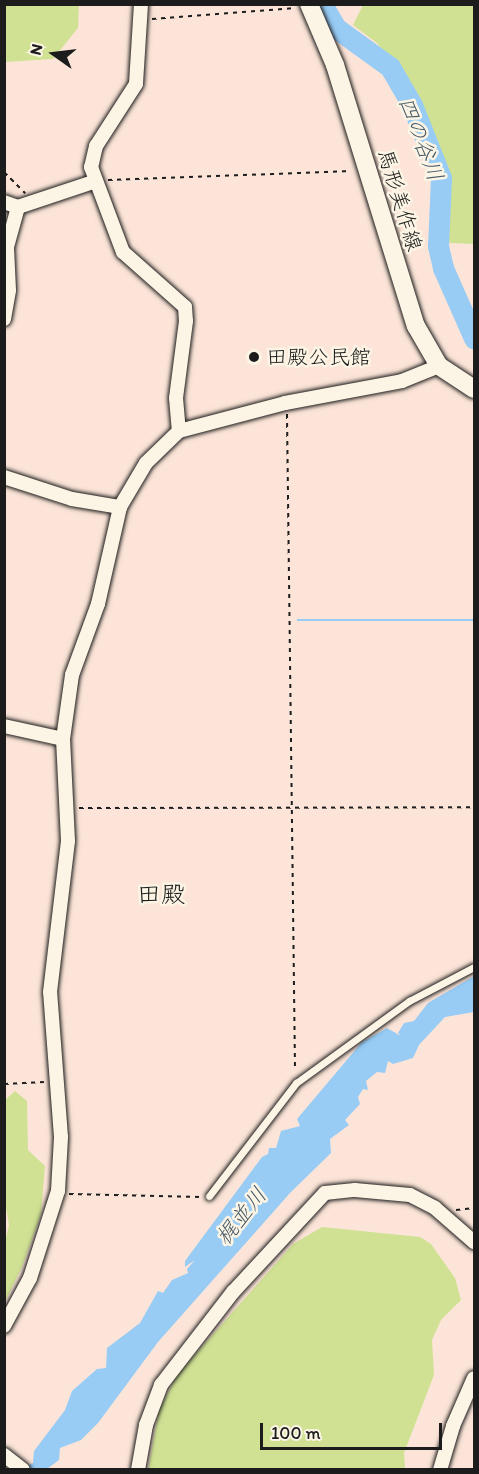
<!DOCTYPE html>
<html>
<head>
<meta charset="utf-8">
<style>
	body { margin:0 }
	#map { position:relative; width:479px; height:1474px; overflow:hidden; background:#fce5d8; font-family:Itim,"Klee One",sans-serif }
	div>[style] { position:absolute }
	.green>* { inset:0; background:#d0e194 }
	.water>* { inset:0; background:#98ccf5; transform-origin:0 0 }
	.river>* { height:21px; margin:-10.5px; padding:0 10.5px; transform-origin:10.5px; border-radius:10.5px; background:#98ccf5 }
	.path>* { height:2px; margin-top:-1px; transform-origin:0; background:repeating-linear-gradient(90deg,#1c1c1c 0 4.5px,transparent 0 9px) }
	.roads { filter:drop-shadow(0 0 2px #1c1c1c) drop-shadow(0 0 2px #1c1c1c) }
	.lane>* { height:7px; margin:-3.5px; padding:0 3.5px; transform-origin:3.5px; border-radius:3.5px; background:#fcf5e5 }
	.street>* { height:14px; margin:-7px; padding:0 7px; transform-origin:7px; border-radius:7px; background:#fcf5e5 }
	.secondary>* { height:18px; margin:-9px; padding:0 9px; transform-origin:9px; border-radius:9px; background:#fcf5e5 }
	.dots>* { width:16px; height:16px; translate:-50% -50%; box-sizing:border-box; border:3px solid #fcf5e5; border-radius:50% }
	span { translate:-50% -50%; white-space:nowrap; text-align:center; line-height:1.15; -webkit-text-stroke:5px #fcf5e5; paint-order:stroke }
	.street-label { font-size:21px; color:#1c1c1c }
	.poi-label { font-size:21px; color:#1c1c1c }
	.left { translate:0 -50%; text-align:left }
	.water-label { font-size:22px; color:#475a68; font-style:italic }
	.quarter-label { font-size:24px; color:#1c1c1c }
	.frame { position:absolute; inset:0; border:6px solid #1c1c1c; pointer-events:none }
	.north { position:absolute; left:24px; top:24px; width:60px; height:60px; -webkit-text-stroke:4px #fcf5e5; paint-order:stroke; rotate:284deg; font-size:16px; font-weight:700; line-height:24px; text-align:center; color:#1c1c1c }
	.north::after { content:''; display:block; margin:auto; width:21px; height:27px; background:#1c1c1c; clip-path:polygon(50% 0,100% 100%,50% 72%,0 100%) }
	.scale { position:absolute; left:260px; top:1423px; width:182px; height:27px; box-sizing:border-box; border:3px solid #1c1c1c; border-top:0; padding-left:8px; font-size:18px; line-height:21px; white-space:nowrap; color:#1c1c1c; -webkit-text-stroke:4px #fcf5e5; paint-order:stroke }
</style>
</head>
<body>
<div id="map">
	<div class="green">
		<i style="clip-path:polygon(5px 4px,79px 5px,78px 28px,53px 59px,5px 62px)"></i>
		<i style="clip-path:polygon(363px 5px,474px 5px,474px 244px,450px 243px,443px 231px,446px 194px,442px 166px,401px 73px,377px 43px,353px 25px)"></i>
		<i style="clip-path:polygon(15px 1091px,27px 1101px,28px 1150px,45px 1166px,41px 1214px,22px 1267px,5px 1302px,5px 1242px,9px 1225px,4px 1196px,5px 1100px)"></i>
		<i style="clip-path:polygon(322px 1227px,420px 1237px,431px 1244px,455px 1278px,461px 1300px,441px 1320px,432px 1340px,434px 1375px,404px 1453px,405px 1469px,148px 1470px,159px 1410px,177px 1375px,293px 1244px)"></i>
	</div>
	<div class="water">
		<i style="left:297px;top:619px;width:177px;height:2px"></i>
		<i style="clip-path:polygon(474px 976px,474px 1012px,445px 1017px,419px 1045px,413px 1058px,393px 1064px,388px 1061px,385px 1073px,377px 1072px,366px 1081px,368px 1090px,363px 1089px,358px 1097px,360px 1104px,345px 1120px,349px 1125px,330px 1139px,331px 1153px,290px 1193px,158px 1342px,98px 1423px,81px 1440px,60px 1448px,59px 1460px,47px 1469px,18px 1470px,33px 1463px,34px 1451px,65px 1410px,72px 1391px,97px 1369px,106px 1368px,107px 1348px,140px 1323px,158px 1291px,163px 1293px,172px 1280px,188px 1273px,187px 1269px,195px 1260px,185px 1267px,185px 1261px,262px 1157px,268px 1154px,269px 1148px,276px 1148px,281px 1131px,300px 1126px,297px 1119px,362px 1042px,387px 1028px,401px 1036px,398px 1033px,404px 1023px,414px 1021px,428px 1003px)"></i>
	</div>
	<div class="river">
		<i style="left:322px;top:4px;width:28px;rotate:60deg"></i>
		<i style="left:336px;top:28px;width:67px;rotate:35.8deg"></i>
		<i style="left:390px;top:67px;width:44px;rotate:59.9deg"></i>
		<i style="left:412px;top:105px;width:79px;rotate:68.3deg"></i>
		<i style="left:441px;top:178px;width:68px;rotate:92.5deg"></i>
		<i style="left:438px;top:246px;width:23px;rotate:77deg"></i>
		<i style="left:443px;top:268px;width:77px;rotate:66.1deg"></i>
	</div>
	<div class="path">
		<i style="left:152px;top:19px;width:144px;rotate:-4.4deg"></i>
		<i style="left:4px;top:172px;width:30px;rotate:45deg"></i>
		<i style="left:108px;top:180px;width:243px;rotate:-2.1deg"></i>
		<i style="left:287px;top:414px;width:657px;rotate:89.3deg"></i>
		<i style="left:79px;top:808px;width:395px;rotate:-0.1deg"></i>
		<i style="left:4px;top:1084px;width:40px;rotate:-2.9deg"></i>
		<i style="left:69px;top:1194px;width:132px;rotate:1.3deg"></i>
		<i style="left:456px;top:1210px;width:18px;rotate:-6deg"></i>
	</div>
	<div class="roads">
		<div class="lane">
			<i style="left:209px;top:1196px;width:143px;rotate:-52.4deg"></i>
			<i style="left:296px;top:1083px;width:140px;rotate:-36deg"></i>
			<i style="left:409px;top:1001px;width:73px;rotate:-27.6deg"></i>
		</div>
		<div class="street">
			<i style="left:141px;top:4px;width:80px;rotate:93.6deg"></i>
			<i style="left:136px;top:84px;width:74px;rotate:122.8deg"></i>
			<i style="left:96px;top:146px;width:22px;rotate:103deg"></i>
			<i style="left:91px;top:167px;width:91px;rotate:69.4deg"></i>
			<i style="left:123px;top:252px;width:83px;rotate:41.6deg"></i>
			<i style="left:185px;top:307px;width:14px;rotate:86deg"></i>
			<i style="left:186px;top:321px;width:78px;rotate:97.4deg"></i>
			<i style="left:176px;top:398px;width:33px;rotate:85deg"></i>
			<i style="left:179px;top:431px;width:110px;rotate:-14.8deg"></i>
			<i style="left:285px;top:403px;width:119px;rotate:-10.6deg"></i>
			<i style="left:402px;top:381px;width:40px;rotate:-22deg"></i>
			<i style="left:4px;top:202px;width:15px;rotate:20deg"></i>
			<i style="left:18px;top:207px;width:82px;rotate:-18.4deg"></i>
			<i style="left:4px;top:319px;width:29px;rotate:-80deg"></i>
			<i style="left:9px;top:290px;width:43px;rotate:-92.7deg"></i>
			<i style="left:7px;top:247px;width:41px;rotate:-74.6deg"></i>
			<i style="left:4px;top:477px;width:71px;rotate:17.9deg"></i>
			<i style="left:72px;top:499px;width:49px;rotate:9.5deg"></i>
			<i style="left:4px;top:726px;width:60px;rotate:12.4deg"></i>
			<i style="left:4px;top:1326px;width:55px;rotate:-61.6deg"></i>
			<i style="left:30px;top:1278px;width:91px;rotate:-72.2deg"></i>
			<i style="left:58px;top:1191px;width:54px;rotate:-86.8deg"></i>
			<i style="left:61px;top:1137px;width:145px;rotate:-94.3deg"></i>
			<i style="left:50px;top:992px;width:152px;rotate:-83.2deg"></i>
			<i style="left:68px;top:841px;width:102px;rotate:-92.8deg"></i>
			<i style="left:63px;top:739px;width:65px;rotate:-82deg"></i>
			<i style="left:72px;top:675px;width:76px;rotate:-69.9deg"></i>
			<i style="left:98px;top:604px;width:99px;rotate:-77.2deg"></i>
			<i style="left:120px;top:507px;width:51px;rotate:-59.4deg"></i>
			<i style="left:146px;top:463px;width:46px;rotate:-44.1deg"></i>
			<i style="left:4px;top:1455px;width:24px;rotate:38deg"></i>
			<i style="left:138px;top:1470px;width:46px;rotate:-79.9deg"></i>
			<i style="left:146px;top:1425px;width:43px;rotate:-69.4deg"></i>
			<i style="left:161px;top:1385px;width:118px;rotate:-52.3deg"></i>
			<i style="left:233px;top:1292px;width:135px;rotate:-47.1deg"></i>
			<i style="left:325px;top:1193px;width:30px;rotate:-6deg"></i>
			<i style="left:355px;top:1190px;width:55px;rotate:5.2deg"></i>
			<i style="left:410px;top:1195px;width:28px;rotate:27deg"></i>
			<i style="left:435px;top:1208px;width:52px;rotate:41.1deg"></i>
			<i style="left:440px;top:1470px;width:46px;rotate:-73.5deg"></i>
			<i style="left:453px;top:1426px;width:52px;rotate:-66.4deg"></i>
		</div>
		<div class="secondary">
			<i style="left:309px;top:4px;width:66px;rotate:66.9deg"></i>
			<i style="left:335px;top:65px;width:273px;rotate:72.8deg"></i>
			<i style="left:416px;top:326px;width:46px;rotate:60.1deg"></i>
			<i style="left:439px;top:366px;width:42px;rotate:33.3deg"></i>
		</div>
	</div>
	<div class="dots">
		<i style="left:254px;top:357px;background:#1c1c1c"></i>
	</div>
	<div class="street-label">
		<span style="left:400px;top:200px;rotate:73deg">馬形美作線</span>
	</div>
	<div class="poi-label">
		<span class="left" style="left:266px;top:357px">田殿公民館</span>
	</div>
	<div class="water-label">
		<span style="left:421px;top:139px;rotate:69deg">四の谷川</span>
		<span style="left:241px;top:1216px;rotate:-51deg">梶並川</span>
	</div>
	<div class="quarter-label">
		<span style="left:161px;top:894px">田殿</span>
	</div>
	<div class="frame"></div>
	<div class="north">N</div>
	<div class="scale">100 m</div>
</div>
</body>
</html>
